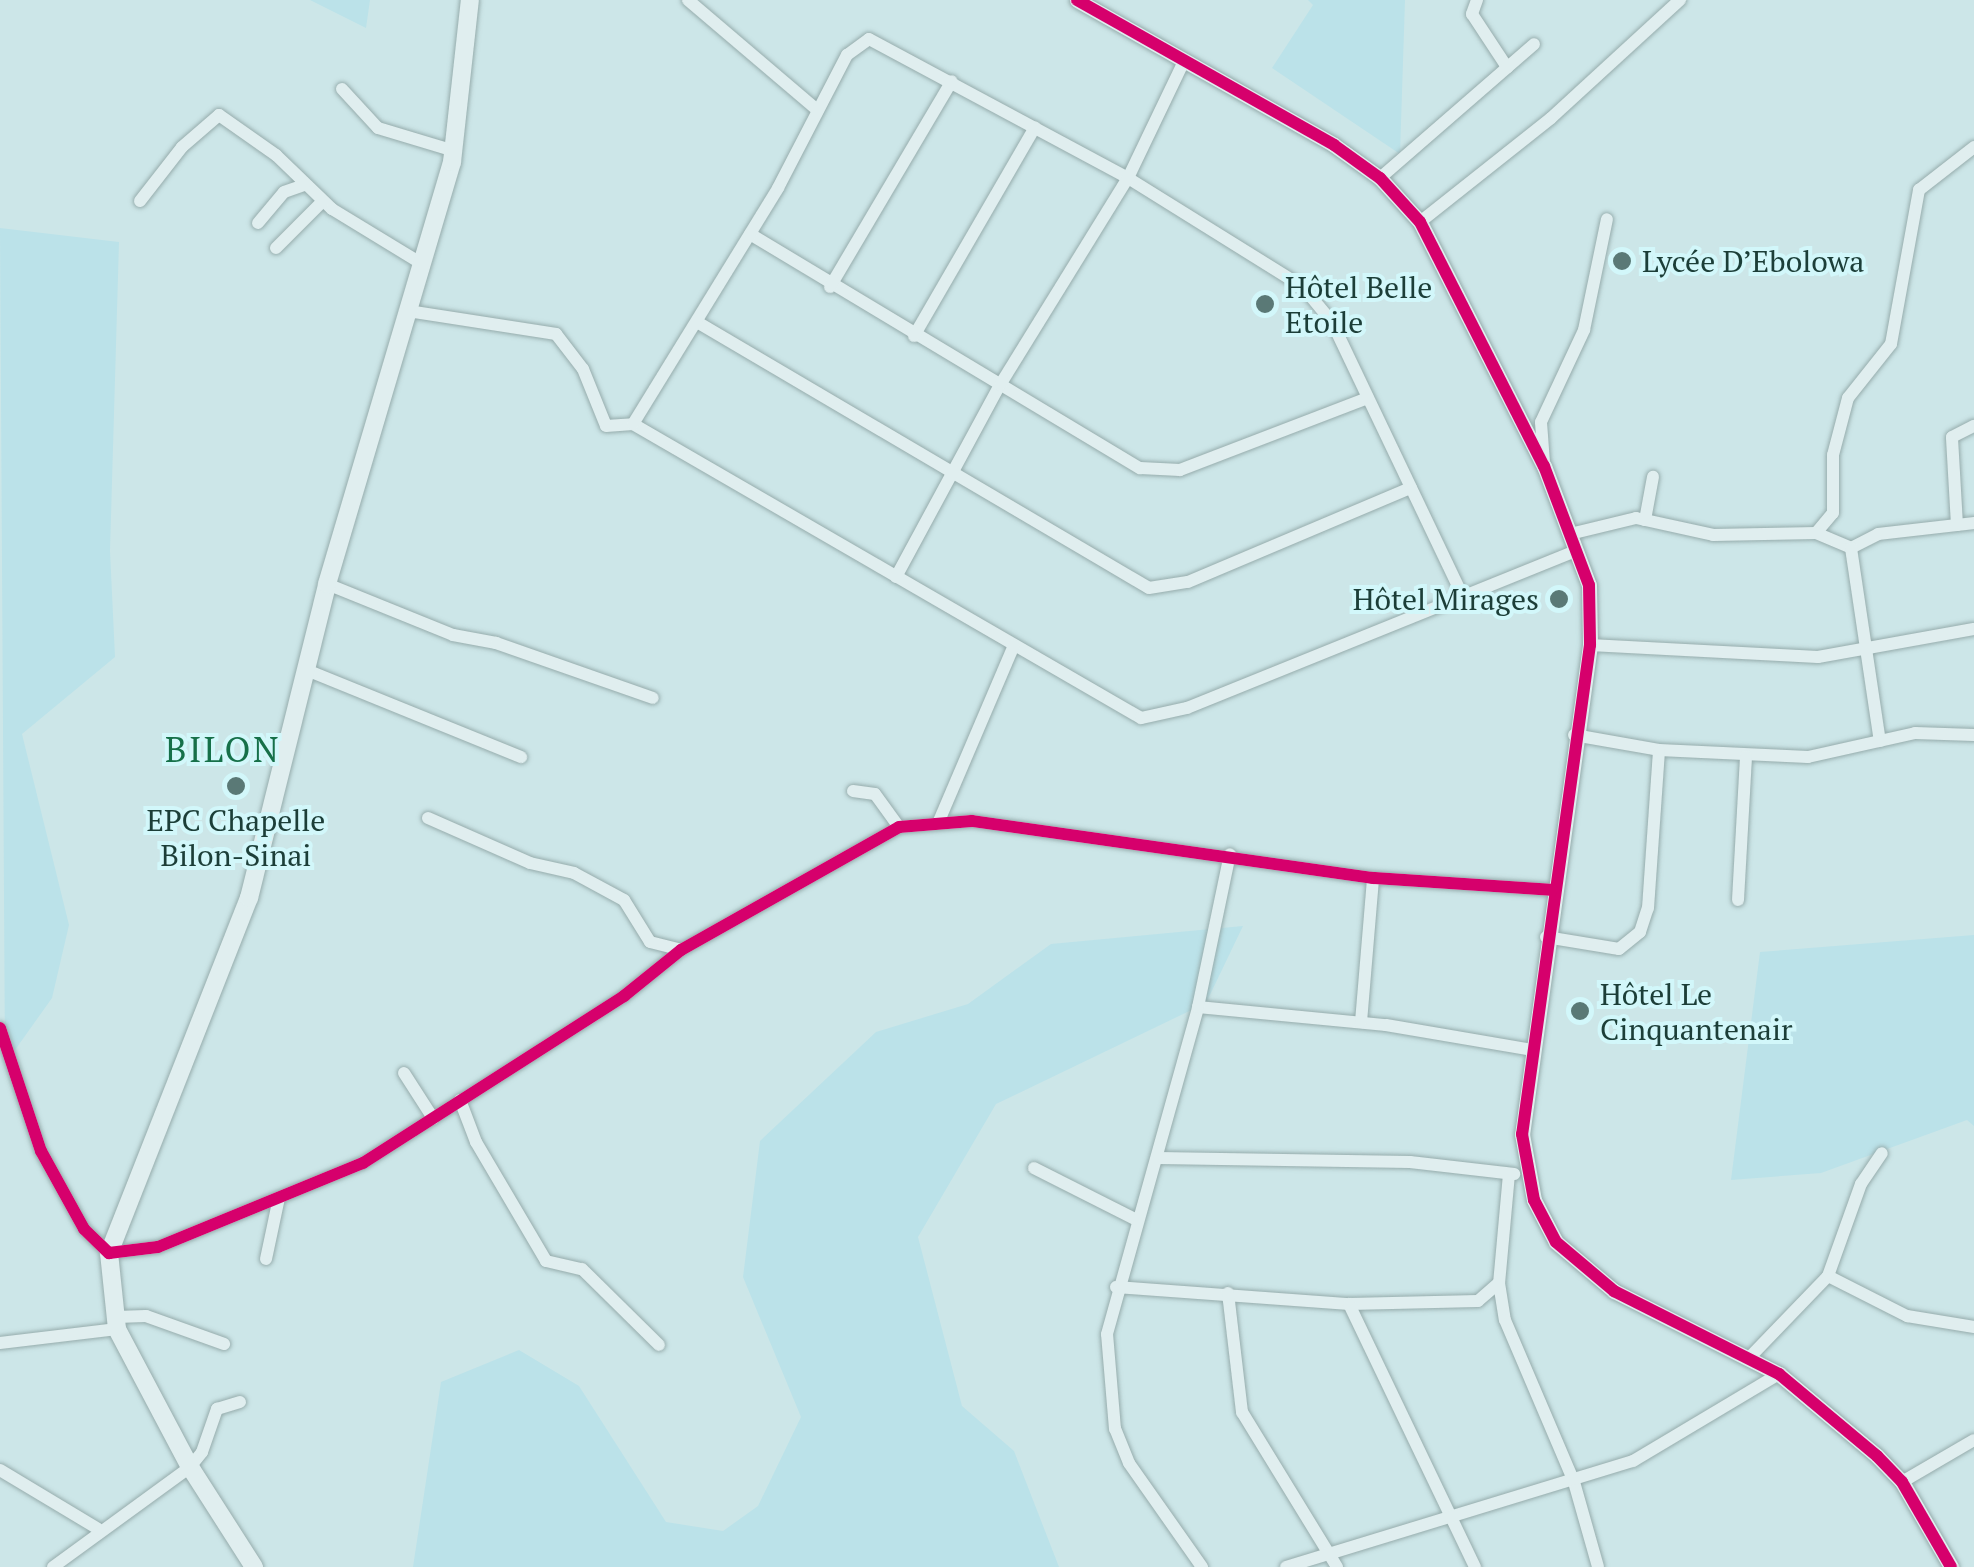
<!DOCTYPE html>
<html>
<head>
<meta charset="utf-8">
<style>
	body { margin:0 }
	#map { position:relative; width:1974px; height:1567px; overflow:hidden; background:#cce6e8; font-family:"PT Serif",serif }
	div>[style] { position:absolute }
	.farmland>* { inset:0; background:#bbe2e9 }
	.roads { filter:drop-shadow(0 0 2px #96acac) drop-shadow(0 0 2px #96acac) }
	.minor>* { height:12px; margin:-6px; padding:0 6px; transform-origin:6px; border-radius:6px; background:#e0eeef }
	.tertiary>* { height:15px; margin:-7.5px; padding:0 7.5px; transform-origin:7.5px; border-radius:7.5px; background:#e0eeef }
	.secondary>* { height:18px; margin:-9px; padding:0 9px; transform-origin:9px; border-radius:9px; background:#e0eeef }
	.cycleway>* { height:12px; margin:-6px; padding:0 6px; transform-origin:6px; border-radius:6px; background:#d6006c }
	.dots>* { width:28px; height:28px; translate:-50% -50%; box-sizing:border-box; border:5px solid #d2f7fa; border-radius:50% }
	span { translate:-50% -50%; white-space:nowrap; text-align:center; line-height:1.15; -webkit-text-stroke:8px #d2f7fa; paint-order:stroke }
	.poi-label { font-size:30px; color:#1c3e38 }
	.left { translate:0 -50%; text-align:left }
	.right { translate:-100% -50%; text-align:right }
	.quarter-label { font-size:35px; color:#167049; letter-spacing:2.5px }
</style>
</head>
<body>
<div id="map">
	<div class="farmland">
		<i style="clip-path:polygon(310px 0,370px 0,366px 28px)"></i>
		<i style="clip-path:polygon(1308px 0,1405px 0,1400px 154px,1272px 68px,1313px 5px)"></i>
		<i style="clip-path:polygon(0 228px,119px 242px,110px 551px,115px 657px,22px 734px,69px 925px,52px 998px,5px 1064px)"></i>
		<i style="clip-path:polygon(1243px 926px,1206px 1003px,996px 1104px,918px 1237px,962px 1406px,1014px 1451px,1059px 1567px,413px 1567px,441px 1382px,519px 1350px,579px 1386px,666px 1522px,723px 1531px,758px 1506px,801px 1417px,743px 1277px,760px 1141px,876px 1032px,968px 1004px,1051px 944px)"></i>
		<i style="clip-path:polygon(1974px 935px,1974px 1126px,1967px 1120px,1821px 1173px,1731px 1180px,1760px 952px)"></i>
	</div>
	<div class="roads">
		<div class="minor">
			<i style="left:688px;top:0;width:168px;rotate:40.4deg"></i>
			<i style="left:1477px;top:0;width:15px;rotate:110deg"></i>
			<i style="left:1472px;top:14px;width:64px;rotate:56.6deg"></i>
			<i style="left:342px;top:89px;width:53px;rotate:47.3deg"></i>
			<i style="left:378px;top:128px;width:79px;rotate:16.8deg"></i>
			<i style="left:1380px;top:178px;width:204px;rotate:-41deg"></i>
			<i style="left:140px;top:201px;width:68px;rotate:-52.1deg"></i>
			<i style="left:182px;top:147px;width:49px;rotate:-40.9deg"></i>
			<i style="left:219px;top:115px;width:70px;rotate:35.1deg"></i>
			<i style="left:276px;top:155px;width:78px;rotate:44deg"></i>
			<i style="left:332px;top:209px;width:105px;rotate:31.4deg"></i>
			<i style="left:1420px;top:222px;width:167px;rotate:-38.4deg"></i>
			<i style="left:1551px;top:118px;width:175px;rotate:-42.5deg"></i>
			<i style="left:258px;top:223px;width:40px;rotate:-50deg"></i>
			<i style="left:284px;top:192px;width:21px;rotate:-19deg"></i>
			<i style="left:750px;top:234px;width:455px;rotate:31deg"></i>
			<i style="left:1140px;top:468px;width:40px;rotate:2.9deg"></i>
			<i style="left:1180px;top:470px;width:201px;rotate:-21deg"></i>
			<i style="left:276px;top:248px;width:66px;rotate:-45deg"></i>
			<i style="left:830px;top:287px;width:239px;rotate:-59.4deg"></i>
			<i style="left:408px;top:311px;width:150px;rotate:8.8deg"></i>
			<i style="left:556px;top:334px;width:44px;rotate:52.4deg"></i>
			<i style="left:583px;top:369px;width:61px;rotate:68deg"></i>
			<i style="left:606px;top:426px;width:27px;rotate:-4deg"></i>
			<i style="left:633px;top:424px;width:587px;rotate:30.06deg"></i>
			<i style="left:1141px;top:718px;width:47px;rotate:-12.3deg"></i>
			<i style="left:1187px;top:708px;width:419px;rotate:-22deg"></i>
			<i style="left:697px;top:322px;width:524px;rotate:30.48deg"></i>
			<i style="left:1149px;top:588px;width:39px;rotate:-9deg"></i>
			<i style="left:1188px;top:582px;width:242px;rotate:-22.9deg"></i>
			<i style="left:914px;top:336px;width:241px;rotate:-59.9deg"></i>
			<i style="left:633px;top:424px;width:277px;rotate:-58.4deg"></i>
			<i style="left:778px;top:188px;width:150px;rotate:-62.6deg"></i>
			<i style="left:847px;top:55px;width:27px;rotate:-36deg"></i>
			<i style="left:869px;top:39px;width:294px;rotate:28.2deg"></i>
			<i style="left:1128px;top:178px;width:206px;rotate:31.9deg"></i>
			<i style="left:1303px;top:287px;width:45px;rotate:50.4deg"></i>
			<i style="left:1332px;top:322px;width:302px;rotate:64.5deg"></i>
			<i style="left:1544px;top:463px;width:41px;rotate:-94.2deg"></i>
			<i style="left:1541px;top:422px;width:102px;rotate:-64.9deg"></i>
			<i style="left:1584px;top:330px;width:113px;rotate:-78.3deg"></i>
			<i style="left:1645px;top:520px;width:44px;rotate:-79.5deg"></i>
			<i style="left:1957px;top:525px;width:88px;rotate:-93.3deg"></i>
			<i style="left:1952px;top:437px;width:25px;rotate:-27deg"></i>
			<i style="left:1816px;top:533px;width:26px;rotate:-50deg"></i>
			<i style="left:1833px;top:513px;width:58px;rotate:-90deg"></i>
			<i style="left:1833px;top:455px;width:59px;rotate:-75.3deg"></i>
			<i style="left:1848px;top:398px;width:69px;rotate:-51.5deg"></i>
			<i style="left:1891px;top:344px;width:157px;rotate:-79.7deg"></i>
			<i style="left:1919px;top:190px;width:70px;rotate:-38deg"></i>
			<i style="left:1570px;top:534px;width:68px;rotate:-13.6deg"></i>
			<i style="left:1636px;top:518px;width:79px;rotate:12.4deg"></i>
			<i style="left:1713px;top:535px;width:103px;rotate:-1.1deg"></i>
			<i style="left:1816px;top:533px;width:38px;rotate:23deg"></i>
			<i style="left:1851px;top:548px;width:30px;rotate:-27deg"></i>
			<i style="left:1878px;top:534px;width:97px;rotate:-6.5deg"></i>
			<i style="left:1851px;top:548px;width:195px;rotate:81.5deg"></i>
			<i style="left:896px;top:577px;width:218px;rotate:-61.6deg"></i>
			<i style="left:1000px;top:385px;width:243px;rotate:-58.3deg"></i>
			<i style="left:1128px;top:178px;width:130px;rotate:-64.4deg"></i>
			<i style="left:327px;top:584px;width:136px;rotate:22deg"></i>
			<i style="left:453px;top:635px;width:44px;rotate:10.5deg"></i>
			<i style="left:496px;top:643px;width:166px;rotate:19.3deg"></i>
			<i style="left:1590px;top:645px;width:228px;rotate:3deg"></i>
			<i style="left:1818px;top:657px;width:158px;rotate:-10.2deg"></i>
			<i style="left:309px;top:671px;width:229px;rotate:22.1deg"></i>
			<i style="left:1574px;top:735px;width:86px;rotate:10deg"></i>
			<i style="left:1659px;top:750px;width:149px;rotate:2.7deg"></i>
			<i style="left:1808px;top:757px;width:110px;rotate:-12.6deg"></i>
			<i style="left:1915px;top:733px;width:59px;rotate:1.9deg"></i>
			<i style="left:853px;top:791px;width:22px;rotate:8deg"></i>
			<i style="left:875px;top:794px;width:41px;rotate:54deg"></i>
			<i style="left:428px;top:818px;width:111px;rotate:23.8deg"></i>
			<i style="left:530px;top:863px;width:45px;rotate:12.8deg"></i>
			<i style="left:574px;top:873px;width:57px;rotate:28.4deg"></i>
			<i style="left:624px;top:900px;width:49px;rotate:58.2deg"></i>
			<i style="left:650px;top:942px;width:32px;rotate:14deg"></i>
			<i style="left:939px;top:821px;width:191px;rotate:-66.9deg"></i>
			<i style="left:1738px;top:900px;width:144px;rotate:-86.8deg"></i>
			<i style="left:1546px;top:937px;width:74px;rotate:9.3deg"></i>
			<i style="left:1619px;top:949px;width:27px;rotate:-39deg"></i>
			<i style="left:1640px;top:932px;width:25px;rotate:-72deg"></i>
			<i style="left:1648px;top:908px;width:158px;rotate:-86deg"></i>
			<i style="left:1198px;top:1007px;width:189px;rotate:5.5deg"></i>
			<i style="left:1386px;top:1025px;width:148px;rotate:9.7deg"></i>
			<i style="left:1361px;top:1022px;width:144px;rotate:-85.2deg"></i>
			<i style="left:0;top:1028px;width:130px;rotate:71.6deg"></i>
			<i style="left:41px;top:1151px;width:89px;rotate:61.1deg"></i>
			<i style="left:84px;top:1229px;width:35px;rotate:44deg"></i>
			<i style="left:109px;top:1253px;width:49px;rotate:-7deg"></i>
			<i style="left:158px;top:1247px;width:222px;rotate:-22.3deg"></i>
			<i style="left:363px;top:1163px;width:310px;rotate:-32.6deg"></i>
			<i style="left:624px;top:996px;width:73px;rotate:-38.9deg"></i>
			<i style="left:681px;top:950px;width:250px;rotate:-29.4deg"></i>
			<i style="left:899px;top:827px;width:73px;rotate:-4.7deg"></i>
			<i style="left:972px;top:821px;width:405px;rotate:8.1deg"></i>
			<i style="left:1373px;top:878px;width:179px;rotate:3.8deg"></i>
			<i style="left:404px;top:1073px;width:54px;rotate:57.2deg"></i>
			<i style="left:460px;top:1100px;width:45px;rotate:69.1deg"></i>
			<i style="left:476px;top:1142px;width:138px;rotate:59.5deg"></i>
			<i style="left:546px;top:1261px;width:37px;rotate:13deg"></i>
			<i style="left:582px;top:1269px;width:108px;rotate:44.6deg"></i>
			<i style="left:1158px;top:1158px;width:252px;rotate:0.9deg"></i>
			<i style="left:1410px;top:1162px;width:105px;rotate:6.6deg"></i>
			<i style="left:1034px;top:1168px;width:115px;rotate:26.8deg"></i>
			<i style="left:1509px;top:1174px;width:109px;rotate:95.2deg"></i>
			<i style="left:1499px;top:1283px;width:37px;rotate:81deg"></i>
			<i style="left:1505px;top:1320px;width:176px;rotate:66.9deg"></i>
			<i style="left:1574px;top:1482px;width:88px;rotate:74.2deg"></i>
			<i style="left:266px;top:1259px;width:62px;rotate:-78deg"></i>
			<i style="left:1828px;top:1276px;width:89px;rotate:26.9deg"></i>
			<i style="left:1907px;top:1316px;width:68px;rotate:9.3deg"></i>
			<i style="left:1116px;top:1287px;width:234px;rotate:4.2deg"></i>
			<i style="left:1349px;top:1304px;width:129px;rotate:-1.3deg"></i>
			<i style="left:1478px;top:1301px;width:28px;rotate:-41deg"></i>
			<i style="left:1228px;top:1293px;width:120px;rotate:83.3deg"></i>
			<i style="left:1242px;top:1412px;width:182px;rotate:58.5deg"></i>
			<i style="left:1349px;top:1304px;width:292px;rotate:64.4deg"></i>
			<i style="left:116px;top:1317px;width:30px;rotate:-2deg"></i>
			<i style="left:146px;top:1316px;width:83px;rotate:19.7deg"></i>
			<i style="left:0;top:1343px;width:118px;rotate:-6.8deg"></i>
			<i style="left:1750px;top:1357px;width:112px;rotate:-46.1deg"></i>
			<i style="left:1828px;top:1276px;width:98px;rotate:-70.3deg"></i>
			<i style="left:1861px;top:1184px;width:37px;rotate:-56deg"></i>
			<i style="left:0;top:1470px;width:114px;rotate:31deg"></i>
			<i style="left:1902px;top:1482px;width:83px;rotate:-30.3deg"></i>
			<i style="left:53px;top:1567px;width:170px;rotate:-36.1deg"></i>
			<i style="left:190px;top:1467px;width:19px;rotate:-51deg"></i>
			<i style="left:202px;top:1452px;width:46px;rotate:-70.8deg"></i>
			<i style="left:217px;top:1409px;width:24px;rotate:-17deg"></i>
			<i style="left:1202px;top:1567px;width:127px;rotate:-125.1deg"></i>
			<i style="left:1129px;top:1463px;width:37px;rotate:-112deg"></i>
			<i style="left:1115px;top:1429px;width:95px;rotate:-94.8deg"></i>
			<i style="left:1107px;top:1334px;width:339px;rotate:-74.4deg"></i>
			<i style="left:1198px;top:1007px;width:156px;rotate:-78.2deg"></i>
			<i style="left:1286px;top:1567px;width:363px;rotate:-17deg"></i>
			<i style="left:1633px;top:1461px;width:170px;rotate:-30.8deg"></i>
		</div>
		<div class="tertiary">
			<i style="left:1077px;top:0;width:295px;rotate:29.4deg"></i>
			<i style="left:1334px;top:145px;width:57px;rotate:35.7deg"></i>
			<i style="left:1380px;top:178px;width:59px;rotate:47.7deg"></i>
			<i style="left:1420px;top:222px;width:274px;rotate:63.1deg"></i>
			<i style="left:1544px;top:466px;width:127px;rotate:69.3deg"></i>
			<i style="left:1589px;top:585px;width:60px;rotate:89deg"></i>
			<i style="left:1590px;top:645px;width:494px;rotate:97.9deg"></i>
			<i style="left:1522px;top:1134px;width:67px;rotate:79.7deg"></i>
			<i style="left:1534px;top:1200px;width:47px;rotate:62.4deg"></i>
			<i style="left:1556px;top:1242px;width:76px;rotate:40.2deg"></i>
			<i style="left:1614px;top:1291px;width:185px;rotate:26.7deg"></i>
			<i style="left:1779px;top:1374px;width:128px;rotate:39.9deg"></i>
			<i style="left:1877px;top:1456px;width:36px;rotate:46deg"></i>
			<i style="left:1902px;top:1482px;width:98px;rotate:60deg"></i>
		</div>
		<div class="secondary">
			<i style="left:254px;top:1567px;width:119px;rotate:-122.6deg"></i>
			<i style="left:190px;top:1467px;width:156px;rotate:-117.9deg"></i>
			<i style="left:117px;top:1329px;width:76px;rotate:-96deg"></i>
			<i style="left:109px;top:1253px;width:382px;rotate:-68.5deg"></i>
			<i style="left:249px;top:898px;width:324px;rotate:-76deg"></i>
			<i style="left:327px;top:584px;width:440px;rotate:-73.5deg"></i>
			<i style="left:452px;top:162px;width:163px;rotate:-83.7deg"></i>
		</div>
	</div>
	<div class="cycleway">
		<i style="left:1077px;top:0;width:295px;rotate:29.4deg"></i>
		<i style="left:1334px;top:145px;width:57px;rotate:35.7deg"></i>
		<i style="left:1380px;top:178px;width:59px;rotate:47.7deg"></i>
		<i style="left:1420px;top:222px;width:274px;rotate:63.1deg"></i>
		<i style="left:1544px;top:466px;width:127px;rotate:69.3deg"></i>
		<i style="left:1589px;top:585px;width:60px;rotate:89deg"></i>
		<i style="left:1590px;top:645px;width:494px;rotate:97.9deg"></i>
		<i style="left:1522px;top:1134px;width:67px;rotate:79.7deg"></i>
		<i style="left:1534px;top:1200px;width:47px;rotate:62.4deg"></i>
		<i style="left:1556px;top:1242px;width:76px;rotate:40.2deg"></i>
		<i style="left:1614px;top:1291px;width:185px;rotate:26.7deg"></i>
		<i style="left:1779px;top:1374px;width:128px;rotate:39.9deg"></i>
		<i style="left:1877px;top:1456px;width:36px;rotate:46deg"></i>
		<i style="left:1902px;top:1482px;width:98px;rotate:60deg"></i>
		<i style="left:0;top:1028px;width:130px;rotate:71.6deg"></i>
		<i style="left:41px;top:1151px;width:89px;rotate:61.1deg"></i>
		<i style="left:84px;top:1229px;width:35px;rotate:44deg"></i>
		<i style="left:109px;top:1253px;width:49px;rotate:-7deg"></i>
		<i style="left:158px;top:1247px;width:222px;rotate:-22.3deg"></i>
		<i style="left:363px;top:1163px;width:310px;rotate:-32.6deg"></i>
		<i style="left:624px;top:996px;width:73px;rotate:-38.9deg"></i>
		<i style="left:681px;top:950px;width:250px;rotate:-29.4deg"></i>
		<i style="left:899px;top:827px;width:73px;rotate:-4.7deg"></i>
		<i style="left:972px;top:821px;width:405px;rotate:8.1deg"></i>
		<i style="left:1373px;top:878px;width:179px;rotate:3.8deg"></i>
	</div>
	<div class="dots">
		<i style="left:1622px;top:261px;background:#5a7976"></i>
		<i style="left:1265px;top:304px;background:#5a7976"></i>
		<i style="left:1559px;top:599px;background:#5a7976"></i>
		<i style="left:236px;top:786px;background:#5a7976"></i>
		<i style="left:1580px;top:1011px;background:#5a7976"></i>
	</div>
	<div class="poi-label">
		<span class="left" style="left:1642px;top:261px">Lycée D’Ebolowa</span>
		<span class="left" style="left:1285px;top:304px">Hôtel Belle<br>Etoile</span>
		<span class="right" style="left:1539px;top:599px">Hôtel Mirages</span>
		<span style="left:236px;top:837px">EPC Chapelle<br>Bilon-Sinai</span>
		<span class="left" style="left:1600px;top:1011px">Hôtel Le<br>Cinquantenair</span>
	</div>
	<div class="quarter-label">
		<span style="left:223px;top:749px">BILON</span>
	</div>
</div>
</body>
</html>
